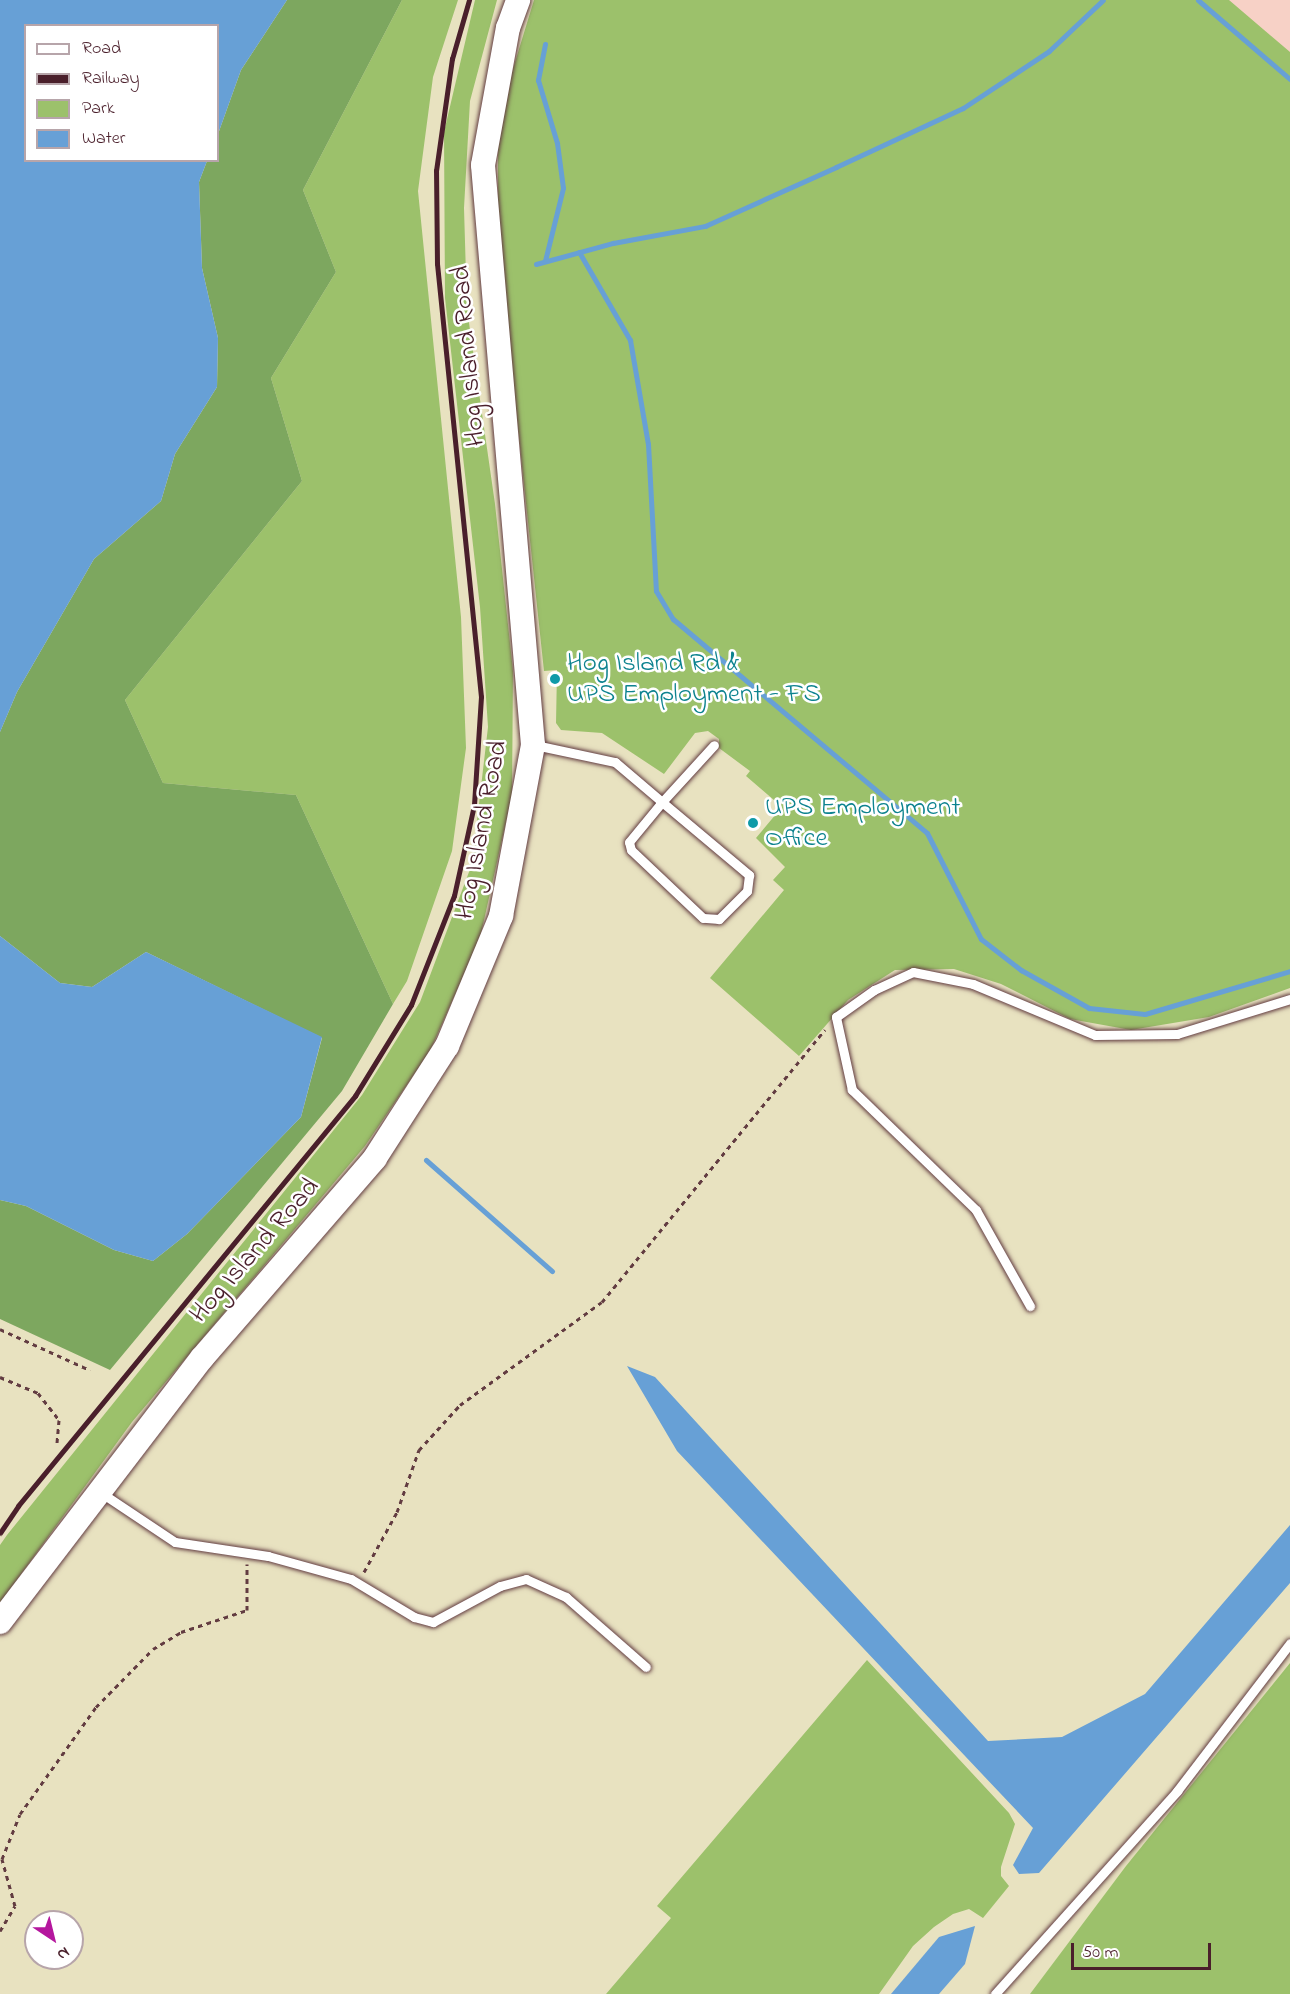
<!DOCTYPE html>
<html>
<head>
<meta charset="utf-8">
<style>
	body { margin:0 }
	#map { position:relative; width:1290px; height:1994px; overflow:hidden; background:#e8e2c0; font-family:"Indie Flower",sans-serif }
	div>[style] { position:absolute }
	.built>* { inset:0; background:#f7d1c6 }
	.green>* { inset:0; background:#9cc16b }
	.forest>* { inset:0; background:#7da75f }
	.water>* { inset:0; background:#67a0d6 }
	.stream>* { height:5px; margin:-2.5px; padding:0 2.5px; transform-origin:2.5px; border-radius:2.5px; background:#67a0d6 }
	.path>* { height:3px; margin-top:-1.5px; transform-origin:0; background:repeating-linear-gradient(90deg,#623c41 0 4.5px,transparent 0 9px) }
	.roads { filter:drop-shadow(0 0 2px #623c41) drop-shadow(0 0 2px #623c41) }
	.service>* { height:9px; margin:-4.5px; padding:0 4.5px; transform-origin:4.5px; border-radius:4.5px; background:#fff }
	.tertiary>* { height:24px; margin:-12px; padding:0 12px; transform-origin:12px; border-radius:12px; background:#fff }
	.rail>* { height:4.5px; margin:-2.25px; padding:0 2.25px; transform-origin:2.25px; border-radius:2.25px; background:#4a1f2b }
	.dots>* { width:16px; height:16px; translate:-50% -50%; box-sizing:border-box; border:3px solid #fff; border-radius:50% }
	span { translate:-50% -50%; white-space:nowrap; text-align:center; line-height:1.15; -webkit-text-stroke:5px #fff; paint-order:stroke }
	.street-label { font-size:27px; color:#4a1f2b }
	.culture-label { font-size:27px; color:#0d838f }
	.left { translate:0 -50%; text-align:left }
	.legend { position:absolute; left:24px; top:24px; width:195px; height:138px; box-sizing:border-box; background:#fff; border:2px solid #b7a5aa; margin:0; padding:8px 10px; list-style:none; font-size:18px; color:#4a1f2b }
	.legend li { display:flex; align-items:center; gap:12px; height:30px }
	.legend b { width:30px; border:2px solid #b7a5aa }
	.north { position:absolute; left:24px; top:1910px; width:60px; height:60px; box-sizing:border-box; background:#fff; border:2px solid #b7a5aa; border-radius:50%; rotate:145deg; font-size:16px; font-weight:700; line-height:24px; text-align:center; color:#4a1f2b }
	.north::after { content:''; display:block; margin:auto; width:21px; height:27px; background:#b5179e; clip-path:polygon(50% 0,100% 100%,50% 72%,0 100%) }
	.scale { position:absolute; left:1071px; top:1943px; width:140px; height:27px; box-sizing:border-box; border:3px solid #4a1f2b; border-top:0; padding-left:8px; font-size:18px; line-height:21px; white-space:nowrap; color:#4a1f2b; -webkit-text-stroke:4px #fff; paint-order:stroke }
</style>
</head>
<body>
<div id="map">
	<div class="built">
		<i style="clip-path:polygon(1167px 0,1290px 0,1290px 103px)"></i>
	</div>
	<div class="green">
		<i style="clip-path:polygon(402px 0,458px 0,433px 77px,418px 191px,461px 617px,466px 748px,452px 851px,407px 981px,393px 1004px,296px 795px,163px 783px,125px 700px,302px 481px,271px 378px,336px 272px,303px 190px)"></i>
		<i style="clip-path:polygon(475px 0,497px 0,470px 101px,464px 208px,467px 309px,495px 504px,513px 671px,512px 795px,480px 938px,430px 1051px,365px 1146px,132px 1422px,0 1603px,0 1545px,7px 1535px,362px 1095px,420px 1002px,472px 864px,488px 727px,480px 607px,445px 298px,444px 132px)"></i>
		<i style="clip-path:polygon(534px 0,1229px 0,1290px 52px,1290px 988px,1209px 1017px,1131px 1030px,1070px 1019px,1001px 984px,954px 969px,895px 970px,848px 1000px,799px 1056px,710px 978px,784px 890px,773px 880px,785px 867px,756px 838px,782px 807px,746px 776px,750px 771px,719px 748px,719px 739px,708px 731px,695px 733px,664px 774px,602px 733px,561px 730px,556px 723px,557px 670px,544px 671px,498px 242px,498px 149px,512px 72px)"></i>
		<i style="clip-path:polygon(867px 1660px,1009px 1813px,1015px 1824px,1001px 1867px,1001px 1876px,1009px 1886px,983px 1918px,969px 1909px,953px 1914px,934px 1927px,913px 1946px,879px 1994px,606px 1994px,671px 1918px,657px 1906px)"></i>
		<i style="clip-path:polygon(1290px 1663px,1290px 1994px,1030px 1994px,1126px 1866px)"></i>
	</div>
	<div class="forest">
		<i style="clip-path:polygon(287px 0,402px 0,303px 190px,336px 272px,271px 378px,302px 481px,125px 700px,163px 783px,296px 795px,393px 1004px,342px 1091px,110px 1370px,0 1319px,0 1200px,26px 1206px,114px 1250px,153px 1261px,187px 1234px,301px 1117px,322px 1038px,146px 952px,92px 987px,60px 983px,0 936px,0 732px,17px 692px,94px 559px,161px 501px,175px 454px,217px 387px,218px 338px,202px 268px,199px 182px,207px 161px,218px 160px,218px 134px,241px 70px)"></i>
	</div>
	<div class="water">
		<i style="clip-path:polygon(0 0,287px 0,241px 70px,218px 134px,218px 26px,26px 26px,26px 160px,207px 161px,199px 182px,202px 268px,218px 338px,217px 387px,175px 454px,161px 501px,94px 559px,17px 692px,0 732px)"></i>
		<i style="clip-path:polygon(0 936px,60px 983px,92px 987px,146px 952px,322px 1037px,301px 1117px,187px 1234px,153px 1261px,114px 1250px,26px 1206px,0 1200px)"></i>
		<i style="clip-path:polygon(627px 1366px,655px 1377px,988px 1741px,1062px 1737px,1145px 1694px,1290px 1525px,1290px 1583px,1039px 1873px,1019px 1874px,1013px 1865px,1033px 1828px,677px 1451px)"></i>
		<i style="clip-path:polygon(975px 1926px,965px 1964px,939px 1994px,891px 1994px,939px 1937px)"></i>
	</div>
	<div class="stream">
		<i style="left:1198px;top:0;width:121px;rotate:40.7deg"></i>
		<i style="left:545px;top:44px;width:37px;rotate:101deg"></i>
		<i style="left:538px;top:80px;width:66px;rotate:73.2deg"></i>
		<i style="left:557px;top:143px;width:45px;rotate:82.4deg"></i>
		<i style="left:563px;top:188px;width:75px;rotate:103.9deg"></i>
		<i style="left:579px;top:252px;width:102px;rotate:59.9deg"></i>
		<i style="left:630px;top:340px;width:106px;rotate:80.2deg"></i>
		<i style="left:648px;top:444px;width:147px;rotate:86.9deg"></i>
		<i style="left:656px;top:591px;width:33px;rotate:59deg"></i>
		<i style="left:673px;top:619px;width:332px;rotate:40.1deg"></i>
		<i style="left:927px;top:833px;width:119px;rotate:63deg"></i>
		<i style="left:981px;top:939px;width:51px;rotate:37.8deg"></i>
		<i style="left:1021px;top:970px;width:78px;rotate:29.2deg"></i>
		<i style="left:1089px;top:1008px;width:56px;rotate:6.1deg"></i>
		<i style="left:1145px;top:1014px;width:151px;rotate:-16.5deg"></i>
		<i style="left:536px;top:264px;width:80px;rotate:-15.3deg"></i>
		<i style="left:613px;top:243px;width:94px;rotate:-10.5deg"></i>
		<i style="left:705px;top:226px;width:144px;rotate:-24.2deg"></i>
		<i style="left:836px;top:167px;width:140px;rotate:-24.9deg"></i>
		<i style="left:963px;top:108px;width:103px;rotate:-33.5deg"></i>
		<i style="left:1049px;top:51px;width:74px;rotate:-43.4deg"></i>
		<i style="left:426px;top:1160px;width:168px;rotate:41.4deg"></i>
	</div>
	<div class="path">
		<i style="left:0;top:1329px;width:99px;rotate:24.5deg"></i>
		<i style="left:0;top:1377px;width:41px;rotate:22.8deg"></i>
		<i style="left:38px;top:1393px;width:34px;rotate:52deg"></i>
		<i style="left:59px;top:1420px;width:24px;rotate:95deg"></i>
		<i style="left:364px;top:1572px;width:68px;rotate:-61.2deg"></i>
		<i style="left:397px;top:1512px;width:66px;rotate:-70.5deg"></i>
		<i style="left:419px;top:1450px;width:61px;rotate:-47.7deg"></i>
		<i style="left:460px;top:1405px;width:175px;rotate:-36deg"></i>
		<i style="left:602px;top:1302px;width:352px;rotate:-50.7deg"></i>
		<i style="left:0;top:1931px;width:29px;rotate:-59deg"></i>
		<i style="left:15px;top:1906px;width:49px;rotate:-105.5deg"></i>
		<i style="left:2px;top:1859px;width:48px;rotate:-68.2deg"></i>
		<i style="left:20px;top:1814px;width:131px;rotate:-54.6deg"></i>
		<i style="left:96px;top:1707px;width:81px;rotate:-45.5deg"></i>
		<i style="left:153px;top:1649px;width:33px;rotate:-31deg"></i>
		<i style="left:181px;top:1632px;width:70px;rotate:-18.4deg"></i>
		<i style="left:247px;top:1610px;width:46px;rotate:-90deg"></i>
	</div>
	<div class="roads">
		<div class="service">
			<i style="left:535px;top:745px;width:82px;rotate:12deg"></i>
			<i style="left:615px;top:762px;width:62px;rotate:40.4deg"></i>
			<i style="left:662px;top:802px;width:114px;rotate:40deg"></i>
			<i style="left:749px;top:875px;width:16px;rotate:97deg"></i>
			<i style="left:747px;top:891px;width:40px;rotate:135deg"></i>
			<i style="left:719px;top:919px;width:16px;rotate:-176deg"></i>
			<i style="left:703px;top:918px;width:99px;rotate:-136.6deg"></i>
			<i style="left:631px;top:850px;width:8px;rotate:-104deg"></i>
			<i style="left:629px;top:842px;width:52px;rotate:-50.5deg"></i>
			<i style="left:662px;top:802px;width:77px;rotate:-47.6deg"></i>
			<i style="left:1030px;top:1306px;width:110px;rotate:-119.4deg"></i>
			<i style="left:976px;top:1210px;width:173px;rotate:-135.9deg"></i>
			<i style="left:852px;top:1090px;width:75px;rotate:-102.4deg"></i>
			<i style="left:836px;top:1017px;width:47px;rotate:-35.4deg"></i>
			<i style="left:874px;top:990px;width:43px;rotate:-24.8deg"></i>
			<i style="left:913px;top:972px;width:61px;rotate:11.3deg"></i>
			<i style="left:973px;top:984px;width:132px;rotate:22.7deg"></i>
			<i style="left:1095px;top:1035px;width:82px;rotate:-0.7deg"></i>
			<i style="left:1177px;top:1034px;width:118px;rotate:-17.2deg"></i>
			<i style="left:100px;top:1492px;width:90px;rotate:33.7deg"></i>
			<i style="left:175px;top:1542px;width:94px;rotate:8.6deg"></i>
			<i style="left:268px;top:1556px;width:86px;rotate:15.5deg"></i>
			<i style="left:351px;top:1579px;width:74px;rotate:31.1deg"></i>
			<i style="left:414px;top:1617px;width:20px;rotate:15deg"></i>
			<i style="left:433px;top:1622px;width:76px;rotate:-28.2deg"></i>
			<i style="left:500px;top:1586px;width:27px;rotate:-15deg"></i>
			<i style="left:526px;top:1579px;width:44px;rotate:24.2deg"></i>
			<i style="left:566px;top:1597px;width:106px;rotate:41.2deg"></i>
			<i style="left:995px;top:1994px;width:273px;rotate:-48.1deg"></i>
			<i style="left:1177px;top:1791px;width:186px;rotate:-52.6deg"></i>
		</div>
		<div class="tertiary">
			<i style="left:0;top:1622px;width:332px;rotate:-52.6deg"></i>
			<i style="left:202px;top:1358px;width:264px;rotate:-49.1deg"></i>
			<i style="left:375px;top:1158px;width:133px;rotate:-57.3deg"></i>
			<i style="left:447px;top:1046px;width:141px;rotate:-67.4deg"></i>
			<i style="left:501px;top:916px;width:174px;rotate:-79.4deg"></i>
			<i style="left:533px;top:745px;width:582px;rotate:-94.93deg"></i>
			<i style="left:483px;top:165px;width:139px;rotate:-79.7deg"></i>
			<i style="left:508px;top:28px;width:30px;rotate:-70deg"></i>
		</div>
	</div>
	<div class="rail">
		<i style="left:0;top:1533px;width:32px;rotate:-56deg"></i>
		<i style="left:18px;top:1506px;width:531px;rotate:-50.58deg"></i>
		<i style="left:355px;top:1096px;width:107px;rotate:-58.4deg"></i>
		<i style="left:411px;top:1005px;width:117px;rotate:-68.5deg"></i>
		<i style="left:454px;top:896px;width:93px;rotate:-77.6deg"></i>
		<i style="left:474px;top:805px;width:108px;rotate:-86.3deg"></i>
		<i style="left:481px;top:697px;width:435px;rotate:-95.8deg"></i>
		<i style="left:437px;top:264px;width:93px;rotate:-90.6deg"></i>
		<i style="left:436px;top:171px;width:113px;rotate:-81.9deg"></i>
		<i style="left:452px;top:59px;width:61px;rotate:-73.9deg"></i>
	</div>
	<div class="dots">
		<i style="left:555px;top:679px;background:#0f9aa8"></i>
		<i style="left:753px;top:823px;background:#0f9aa8"></i>
	</div>
	<div class="street-label">
		<span style="left:469px;top:356px;rotate:-95deg">Hog Island Road</span>
		<span style="left:482px;top:830px;rotate:-79deg">Hog Island Road</span>
		<span style="left:255px;top:1251px;rotate:-49deg">Hog Island Road</span>
	</div>
	<div class="culture-label">
		<span class="left" style="left:567px;top:679px">Hog Island Rd &amp;<br>UPS Employment - FS</span>
		<span class="left" style="left:765px;top:823px">UPS Employment<br>Office</span>
	</div>
	<ul class="legend">
	<li><b style="height:8px;background:#fff"></b>Road</li>
	<li><b style="height:8px;background:#4a1f2b"></b>Railway</li>
	<li><b style="height:16px;background:#9cc16b"></b>Park</li>
	<li><b style="height:16px;background:#67a0d6"></b>Water</li>
	</ul>
	<div class="north">N</div>
	<div class="scale">50 m</div>
</div>
</body>
</html>
